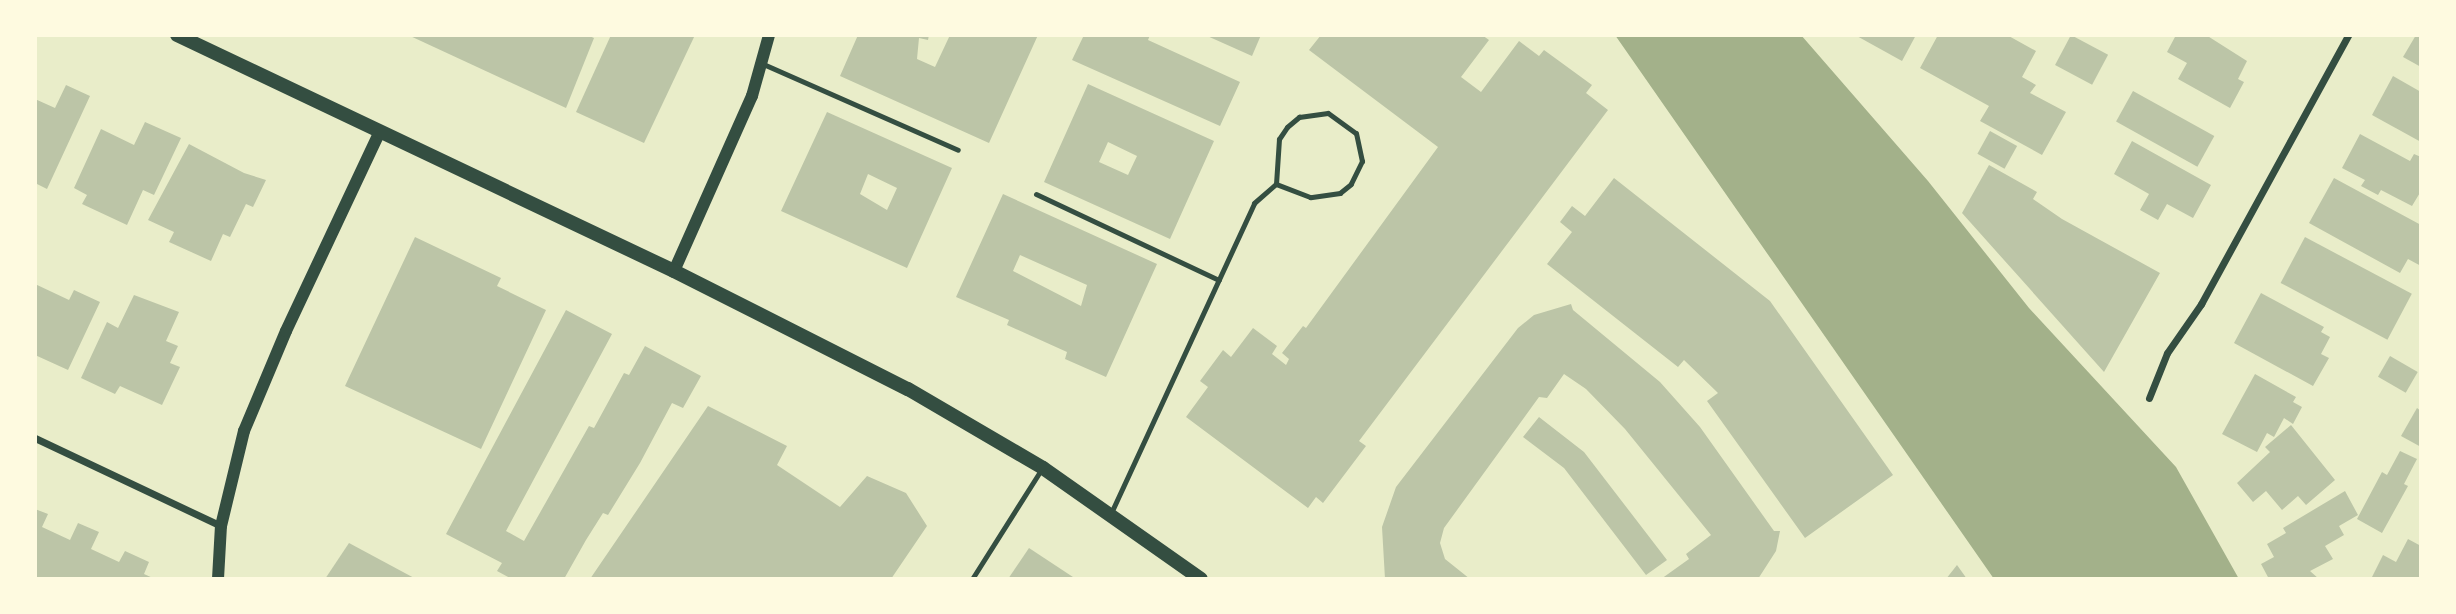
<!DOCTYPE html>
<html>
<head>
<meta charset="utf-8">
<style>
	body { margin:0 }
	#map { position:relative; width:2456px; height:614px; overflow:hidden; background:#e9edc9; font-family:"PT Sans Narrow",sans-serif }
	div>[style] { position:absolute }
	.water>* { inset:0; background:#a3b18a }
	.building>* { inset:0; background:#bcc5a7; transform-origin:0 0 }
	.service>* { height:5px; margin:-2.5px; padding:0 2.5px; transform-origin:2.5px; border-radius:2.5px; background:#344e41 }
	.minor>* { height:7px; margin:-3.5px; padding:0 3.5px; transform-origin:3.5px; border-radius:3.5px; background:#344e41 }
	.tertiary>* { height:12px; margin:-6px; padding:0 6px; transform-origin:6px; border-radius:6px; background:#344e41 }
	.secondary>* { height:14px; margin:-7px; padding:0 7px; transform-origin:7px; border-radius:7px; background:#344e41 }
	span { translate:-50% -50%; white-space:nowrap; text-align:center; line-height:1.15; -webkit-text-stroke:5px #fefae0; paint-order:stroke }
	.frame { position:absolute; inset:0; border:37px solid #fefae0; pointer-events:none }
</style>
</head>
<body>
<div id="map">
	<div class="water">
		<i style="clip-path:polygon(1615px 35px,1801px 35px,1928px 181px,2029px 308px,2176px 467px,2239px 579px,1994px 579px)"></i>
	</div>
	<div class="building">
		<i style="clip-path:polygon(408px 35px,587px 35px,594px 38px,566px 108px)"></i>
		<i style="clip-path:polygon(611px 35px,695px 35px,644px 143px,576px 112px)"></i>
		<i style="clip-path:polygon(858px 35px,929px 35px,928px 40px,919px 38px,917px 59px,935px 67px,950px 35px,1038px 35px,989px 143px,840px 76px)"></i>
		<i style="clip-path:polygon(1084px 35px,1150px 35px,1148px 40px,1240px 82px,1220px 126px,1072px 60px)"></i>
		<i style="clip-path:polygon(1205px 35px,1261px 35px,1252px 56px)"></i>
		<i style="clip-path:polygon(1321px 35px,1482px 35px,1489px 40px,1461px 77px,1481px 92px,1519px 41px,1539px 56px,1544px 50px,1592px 85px,1586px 93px,1608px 110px,1359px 441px,1366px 446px,1323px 503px,1316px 497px,1308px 508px,1186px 417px,1208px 387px,1200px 381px,1223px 350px,1231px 357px,1253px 328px,1277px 346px,1272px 354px,1286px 365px,1289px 359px,1282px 353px,1303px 326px,1306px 328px,1438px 147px,1309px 50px)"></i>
		<i style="clip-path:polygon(1855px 35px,1916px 35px,1902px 61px)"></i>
		<i style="clip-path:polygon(1938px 35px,2007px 35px,2036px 51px,2022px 77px,2036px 85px,2030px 93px,2066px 112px,2042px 155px,1980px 121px,1989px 106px,1920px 68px)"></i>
		<i style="left:2071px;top:35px;width:42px;height:34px;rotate:28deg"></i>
		<i style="clip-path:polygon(2176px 35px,2206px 35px,2247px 61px,2238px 79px,2244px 82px,2230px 108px,2178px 79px,2187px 63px,2167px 52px)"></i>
		<i style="clip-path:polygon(2416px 35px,2421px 35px,2421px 67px,2403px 57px)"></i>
		<i style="clip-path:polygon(2393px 76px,2421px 92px,2421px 142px,2372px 115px)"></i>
		<i style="clip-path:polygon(evenodd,1088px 84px,1214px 141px,1170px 239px,1044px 182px,1088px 84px,1108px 142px,1137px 156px,1128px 175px,1099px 162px,1108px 142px)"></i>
		<i style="clip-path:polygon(66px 85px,90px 96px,47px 189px,35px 183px,35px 99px,55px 108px)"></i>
		<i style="left:2133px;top:91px;width:93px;height:35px;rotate:29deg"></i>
		<i style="clip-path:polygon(evenodd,827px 112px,952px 168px,907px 268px,781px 211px,827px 112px,868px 174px,897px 188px,887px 210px,860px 194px,868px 174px)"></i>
		<i style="clip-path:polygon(145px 122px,181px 138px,154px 195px,143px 190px,127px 225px,82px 204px,87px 195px,74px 188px,101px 129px,134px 145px)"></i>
		<i style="left:1990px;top:131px;width:31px;height:26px;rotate:29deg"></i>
		<i style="clip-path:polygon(2360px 134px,2410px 161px,2414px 154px,2421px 157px,2421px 191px,2412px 206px,2381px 190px,2378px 195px,2361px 186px,2365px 180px,2342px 168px)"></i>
		<i style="clip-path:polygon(2132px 141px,2211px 185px,2193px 218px,2167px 204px,2158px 220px,2140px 210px,2149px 194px,2114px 174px)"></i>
		<i style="clip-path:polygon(189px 144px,244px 173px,266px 180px,253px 207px,246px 204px,230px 237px,223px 234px,211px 261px,169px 242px,174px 232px,148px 220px)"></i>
		<i style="clip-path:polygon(1989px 165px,2037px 192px,2033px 199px,2062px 219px,2160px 273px,2104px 372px,1962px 213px)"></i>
		<i style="clip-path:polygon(1614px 178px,1770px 301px,1893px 475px,1805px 538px,1707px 401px,1718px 393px,1684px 360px,1678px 367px,1547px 264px,1572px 232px,1560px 222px,1572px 206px,1585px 216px)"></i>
		<i style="clip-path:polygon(2334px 178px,2421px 225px,2421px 266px,2408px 259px,2400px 273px,2309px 223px)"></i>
		<i style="clip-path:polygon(evenodd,1003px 194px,1157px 264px,1106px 377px,1065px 359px,1067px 352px,1007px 325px,1009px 320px,956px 297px,1003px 194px,1020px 255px,1087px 285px,1081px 306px,1013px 271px,1020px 255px)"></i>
		<i style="clip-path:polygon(415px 237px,501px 278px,497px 286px,546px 310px,481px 449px,345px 386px)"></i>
		<i style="left:2305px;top:237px;width:121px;height:52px;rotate:28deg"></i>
		<i style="clip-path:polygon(35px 284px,69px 300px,74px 290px,100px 302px,68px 370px,35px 355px)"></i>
		<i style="clip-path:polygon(2261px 293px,2324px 327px,2321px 332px,2330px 337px,2321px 354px,2329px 358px,2313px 386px,2234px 343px)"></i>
		<i style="clip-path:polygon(134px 295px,179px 312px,166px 341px,178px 346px,170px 363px,180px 367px,162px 405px,120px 386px,115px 394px,81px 378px,107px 322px,118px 328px)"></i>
		<i style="clip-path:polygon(1571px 304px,1573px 310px,1660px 382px,1700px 427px,1774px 531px,1780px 531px,1776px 551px,1758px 579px,1661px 579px,1689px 559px,1686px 554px,1711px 535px,1625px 429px,1586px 389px,1564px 374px,1547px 398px,1539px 397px,1444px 528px,1440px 543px,1445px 559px,1470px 579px,1385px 579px,1382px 527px,1396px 487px,1518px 328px,1534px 315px)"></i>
		<i style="clip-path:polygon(566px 310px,612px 334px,506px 531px,524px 541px,589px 426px,594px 428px,624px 373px,629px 375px,645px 346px,701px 376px,683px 408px,672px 403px,640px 463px,608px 515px,603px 513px,586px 540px,564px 579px,512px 579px,497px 571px,502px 563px,446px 534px)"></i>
		<i style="left:2390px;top:356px;width:32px;height:24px;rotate:30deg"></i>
		<i style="clip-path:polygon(2255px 374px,2296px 397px,2293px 402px,2302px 407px,2293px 424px,2284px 418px,2274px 437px,2267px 433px,2257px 452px,2222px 434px)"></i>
		<i style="clip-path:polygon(708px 406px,787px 446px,777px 465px,840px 507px,867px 476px,906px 493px,927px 526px,891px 579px,590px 579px)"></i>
		<i style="clip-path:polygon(2417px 408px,2421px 411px,2421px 447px,2401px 436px)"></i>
		<i style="clip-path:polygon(1539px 417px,1584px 452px,1667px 560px,1646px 575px,1564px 468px,1523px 437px)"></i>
		<i style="clip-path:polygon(2291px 425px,2335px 480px,2306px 505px,2298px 496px,2282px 510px,2266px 491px,2253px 502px,2237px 483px,2270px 452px,2265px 447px)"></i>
		<i style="clip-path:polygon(2400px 451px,2417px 459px,2404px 484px,2408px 486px,2382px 533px,2357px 519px,2382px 472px,2387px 475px)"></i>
		<i style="clip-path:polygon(2345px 491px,2358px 515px,2339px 526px,2344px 535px,2325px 546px,2333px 559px,2310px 571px,2319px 579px,2269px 579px,2261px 564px,2274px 557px,2267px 544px,2286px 533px,2283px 528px)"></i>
		<i style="clip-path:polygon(35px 509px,48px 514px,42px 527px,70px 540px,78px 523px,99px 532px,91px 549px,119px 562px,125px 551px,149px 562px,144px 574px,155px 579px,35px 579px)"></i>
		<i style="clip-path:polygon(2408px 539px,2421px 546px,2421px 579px,2371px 579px,2383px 555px,2396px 562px)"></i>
		<i style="clip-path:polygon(349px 543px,416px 579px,325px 579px)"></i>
		<i style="clip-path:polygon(1029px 548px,1076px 579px,1008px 579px)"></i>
		<i style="clip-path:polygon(1957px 565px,1967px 579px,1946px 579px)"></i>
	</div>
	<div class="service">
		<i style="left:761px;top:63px;width:215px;rotate:23.8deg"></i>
		<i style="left:1036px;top:194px;width:202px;rotate:25.2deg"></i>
		<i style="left:1111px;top:513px;width:341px;rotate:-65.2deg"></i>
		<i style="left:1254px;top:203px;width:29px;rotate:-41deg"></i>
		<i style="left:1276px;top:184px;width:45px;rotate:-86.2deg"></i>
		<i style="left:1279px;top:139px;width:14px;rotate:-56deg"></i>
		<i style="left:1287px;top:127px;width:16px;rotate:-40deg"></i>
		<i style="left:1299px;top:117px;width:29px;rotate:-8deg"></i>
		<i style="left:1328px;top:113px;width:34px;rotate:36deg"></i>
		<i style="left:1356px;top:133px;width:29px;rotate:78deg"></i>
		<i style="left:1362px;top:161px;width:25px;rotate:116deg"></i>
		<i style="left:1351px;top:184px;width:14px;rotate:141deg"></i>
		<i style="left:1340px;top:193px;width:30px;rotate:172deg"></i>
		<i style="left:1310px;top:197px;width:36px;rotate:-159deg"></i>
		<i style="left:972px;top:579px;width:129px;rotate:-57.7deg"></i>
	</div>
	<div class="minor">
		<i style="left:2149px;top:398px;width:48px;rotate:-68.2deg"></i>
		<i style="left:2167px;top:353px;width:60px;rotate:-55.2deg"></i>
		<i style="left:2201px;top:304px;width:307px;rotate:-61.3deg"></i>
		<i style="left:35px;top:438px;width:206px;rotate:25.3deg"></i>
	</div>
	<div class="tertiary">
		<i style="left:674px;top:271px;width:192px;rotate:-66deg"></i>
		<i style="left:752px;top:96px;width:63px;rotate:-74.4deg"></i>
		<i style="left:218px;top:579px;width:53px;rotate:-86.8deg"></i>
		<i style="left:221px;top:526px;width:98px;rotate:-76.4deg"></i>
		<i style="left:244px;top:431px;width:108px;rotate:-67.2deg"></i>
		<i style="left:286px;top:331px;width:219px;rotate:-64.8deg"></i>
	</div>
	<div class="secondary">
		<i style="left:177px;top:35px;width:550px;rotate:25.4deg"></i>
		<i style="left:674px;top:271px;width:262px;rotate:26.8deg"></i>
		<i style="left:908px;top:389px;width:156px;rotate:30.3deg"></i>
		<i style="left:1043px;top:468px;width:193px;rotate:35.1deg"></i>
	</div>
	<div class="frame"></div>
</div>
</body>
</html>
